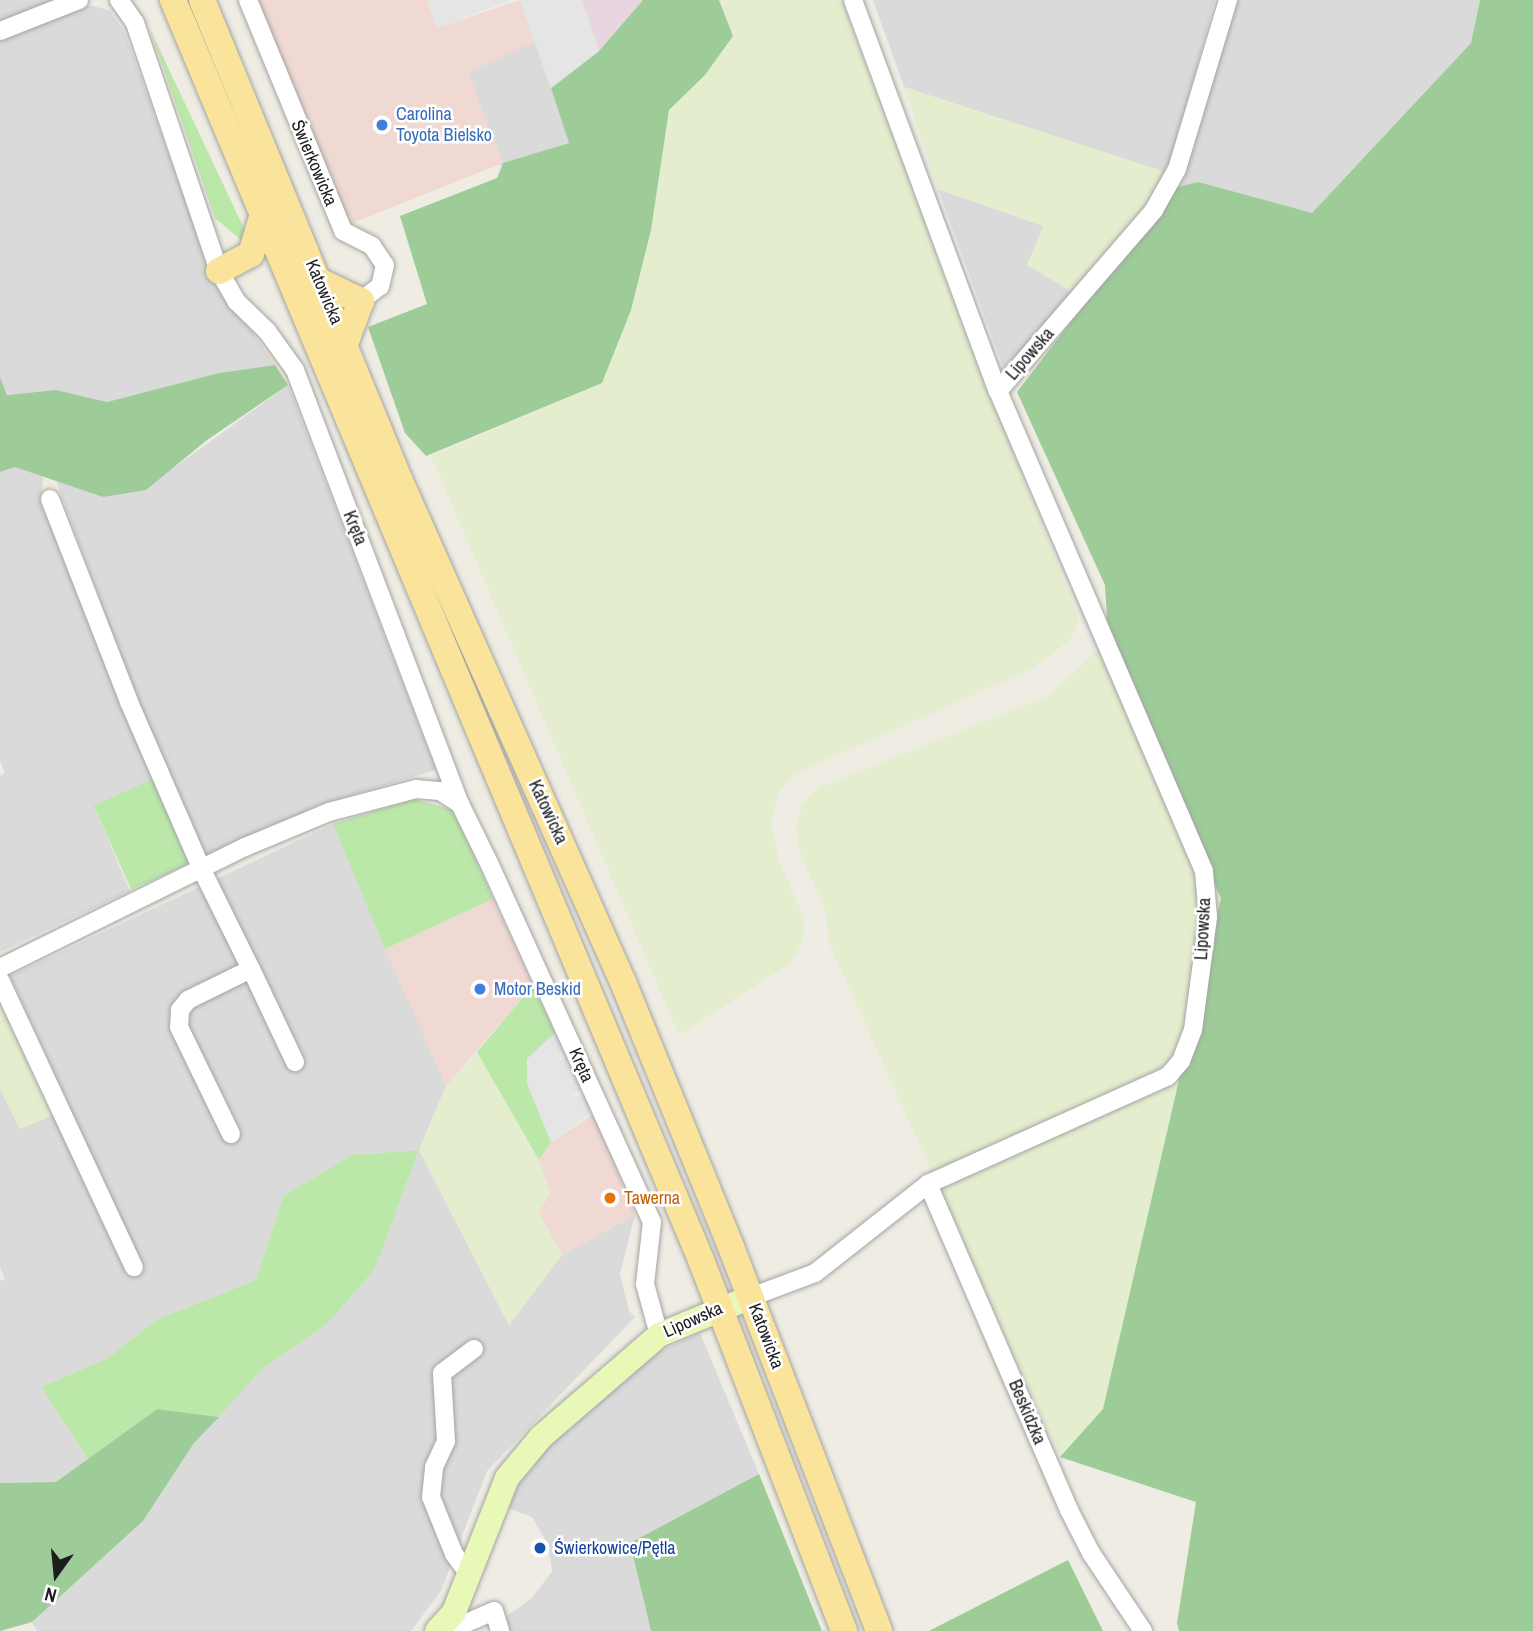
<!DOCTYPE html>
<html>
<head>
<meta charset="utf-8">
<style>
	body { margin:0 }
	#map { position:relative; width:1533px; height:1631px; overflow:hidden; background:#eeece3; font-family:"Archivo Narrow",sans-serif }
	div>[style] { position:absolute }
	.residential>* { inset:0; background:#dbdada; transform-origin:0 0 }
	.commercial>* { inset:0; background:#efd9d2 }
	.industrial>* { inset:0; background:#e7d5e0 }
	.farmland>* { inset:0; background:#e4edce }
	.grass>* { inset:0; background:#bbe8a9; transform-origin:0 0 }
	.forest>* { inset:0; background:#9dcc98 }
	.parking>* { inset:0; background:#e5e5e5 }
	.roads { filter:drop-shadow(0 0 2px #a4a4a4) drop-shadow(0 0 2px #a4a4a4) }
	.street>* { height:18px; margin:-9px; padding:0 9px; transform-origin:9px; border-radius:9px; background:#fff }
	.secondary>* { height:24px; margin:-12px; padding:0 12px; transform-origin:12px; border-radius:12px; background:#e7f8b7 }
	.primary>* { height:26px; margin:-13px; padding:0 13px; transform-origin:13px; border-radius:13px; background:#fae49c }
	.dots>* { width:19px; height:19px; translate:-50% -50%; box-sizing:border-box; border:4px solid #fff; border-radius:50% }
	span { translate:-50% -50%; white-space:nowrap; text-align:center; line-height:1.15; -webkit-text-stroke:5px #fff; paint-order:stroke }
	.shop-label { font-size:18px; color:#366cbe }
	.left { translate:0 -50%; text-align:left }
	.street-label { font-size:18px; color:#1d1d1d }
	.food-label { font-size:18px; color:#c56008 }
	.transit-label { font-size:18px; color:#164399 }
	.north { position:absolute; left:21px; top:1540px; width:70px; height:70px; -webkit-text-stroke:5px #fff; paint-order:stroke; rotate:195deg; font-size:19px; font-weight:700; line-height:28px; text-align:center; color:#1d1d1d }
	.north::after { content:''; display:block; margin:auto; width:24px; height:32px; background:#1d1d1d; clip-path:polygon(50% 0,100% 100%,50% 72%,0 100%) }
</style>
</head>
<body>
<div id="map">
	<div class="residential">
		<i style="clip-path:polygon(0 0,55px 0,0 22px)"></i>
		<i style="clip-path:polygon(873px 0,1215px 0,1168px 173px,904px 87px)"></i>
		<i style="clip-path:polygon(1238px 0,1480px 0,1471px 43px,1312px 213px,1174px 188px,1186px 170px)"></i>
		<i style="clip-path:polygon(88px 5px,109px 10px,124px 31px,210px 269px,275px 365px,219px 373px,107px 402px,56px 390px,7px 395px,0 377px,0 40px)"></i>
		<i style="left:535px;top:42px;width:106px;height:73px;rotate:71deg"></i>
		<i style="clip-path:polygon(938px 189px,1044px 226px,1072px 292px,1005px 372px)"></i>
		<i style="clip-path:polygon(288px 385px,436px 770px,325px 803px,206px 856px,144px 718px,55px 478px,103px 497px,178px 465px)"></i>
		<i style="clip-path:polygon(15px 467px,43px 474px,41px 504px,153px 779px,96px 811px,130px 891px,0 952px,0 776px,5px 773px,0 761px,0 472px)"></i>
		<i style="clip-path:polygon(333px 824px,446px 1086px,419px 1150px,509px 1325px,562px 1255px,635px 1215px,620px 1274px,629px 1311px,635px 1317px,487px 1471px,441px 1591px,411px 1631px,37px 1631px,32px 1622px,143px 1521px,194px 1443px,260px 1371px,329px 1322px,375px 1269px,419px 1150px,352px 1155px,283px 1196px,256px 1280px,158px 1319px,106px 1359px,41px 1387px,88px 1459px,56px 1482px,0 1483px,0 1281px,5px 1279px,0 1267px,0 1089px,20px 1129px,70px 1108px,10px 976px)"></i>
		<i style="clip-path:polygon(700px 1333px,759px 1474px,630px 1543px,651px 1631px,510px 1631px,505px 1617px,532px 1598px,552px 1571px,548px 1545px,532px 1517px,508px 1508px,521px 1477px,544px 1450px,652px 1355px)"></i>
	</div>
	<div class="commercial">
		<i style="clip-path:polygon(258px 0,427px 0,437px 28px,520px 0,535px 42px,468px 72px,503px 163px,350px 224px,306px 129px)"></i>
		<i style="clip-path:polygon(493px 899px,533px 985px,446px 1086px,385px 949px)"></i>
		<i style="clip-path:polygon(594px 1114px,635px 1215px,562px 1255px,539px 1213px,539px 1160px,551px 1142px)"></i>
	</div>
	<div class="industrial">
		<i style="clip-path:polygon(582px 0,643px 0,599px 51px)"></i>
	</div>
	<div class="farmland">
		<i style="clip-path:polygon(719px 0,842px 0,989px 392px,1079px 619px,1071px 639px,1032px 669px,792px 775px,778px 795px,771px 825px,779px 861px,804px 918px,803px 941px,791px 963px,679px 1035px,431px 456px,602px 383px,651px 230px,669px 110px,705px 75px,733px 36px)"></i>
		<i style="clip-path:polygon(904px 87px,1168px 173px,1150px 203px,1072px 292px,1027px 265px,1043px 226px,938px 189px)"></i>
		<i style="clip-path:polygon(1099px 649px,1221px 898px,1103px 1409px,1060px 1457px,829px 943px,826px 913px,799px 850px,796px 825px,803px 803px,818px 788px,1049px 695px)"></i>
		<i style="clip-path:polygon(0 999px,55px 1114px,20px 1129px,0 1089px)"></i>
		<i style="clip-path:polygon(477px 1052px,539px 1160px,550px 1193px,539px 1213px,562px 1255px,509px 1326px,419px 1150px,446px 1086px)"></i>
	</div>
	<div class="grass">
		<i style="clip-path:polygon(150px 29px,248px 237px,241px 240px,215px 218px)"></i>
		<i style="left:153px;top:779px;width:92px;height:65px;rotate:66deg"></i>
		<i style="clip-path:polygon(414px 799px,454px 810px,493px 899px,385px 949px,333px 824px)"></i>
		<i style="clip-path:polygon(533px 985px,555px 1033px,527px 1059px,527px 1083px,551px 1142px,539px 1160px,477px 1052px)"></i>
		<i style="clip-path:polygon(419px 1150px,375px 1269px,329px 1322px,260px 1371px,219px 1417px,157px 1409px,88px 1459px,41px 1387px,106px 1359px,158px 1319px,256px 1280px,283px 1196px,352px 1155px)"></i>
	</div>
	<div class="forest">
		<i style="clip-path:polygon(643px 0,719px 0,733px 36px,705px 75px,669px 110px,651px 230px,631px 310px,602px 383px,426px 456px,405px 433px,368px 327px,427px 304px,400px 216px,497px 178px,503px 163px,569px 143px,551px 88px,599px 51px)"></i>
		<i style="clip-path:polygon(1480px 0,1533px 0,1533px 1631px,1179px 1631px,1177px 1623px,1196px 1502px,1060px 1457px,1103px 1409px,1221px 898px,1099px 649px,1107px 617px,1105px 585px,1017px 392px,1174px 188px,1198px 182px,1312px 213px,1471px 43px)"></i>
		<i style="clip-path:polygon(275px 365px,288px 385px,207px 440px,146px 490px,103px 497px,15px 467px,0 472px,0 377px,7px 395px,56px 390px,107px 402px,219px 373px)"></i>
		<i style="clip-path:polygon(157px 1409px,219px 1417px,194px 1443px,143px 1521px,32px 1622px,0 1631px,0 1483px,56px 1482px)"></i>
		<i style="clip-path:polygon(759px 1474px,822px 1631px,651px 1631px,630px 1543px)"></i>
		<i style="clip-path:polygon(1068px 1560px,1103px 1631px,929px 1631px)"></i>
	</div>
	<div class="parking">
		<i style="clip-path:polygon(427px 0,511px 0,437px 28px)"></i>
		<i style="clip-path:polygon(520px 0,582px 0,599px 51px,551px 88px)"></i>
		<i style="clip-path:polygon(555px 1033px,563px 1047px,558px 1060px,567px 1057px,582px 1088px,571px 1097px,584px 1096px,593px 1111px,551px 1142px,527px 1083px,527px 1059px)"></i>
	</div>
	<div class="roads">
		<div class="street">
			<i style="left:119px;top:0;width:28px;rotate:55deg"></i>
			<i style="left:135px;top:23px;width:262px;rotate:71.3deg"></i>
			<i style="left:219px;top:271px;width:36px;rotate:60deg"></i>
			<i style="left:237px;top:302px;width:42px;rotate:44deg"></i>
			<i style="left:267px;top:331px;width:48px;rotate:54.3deg"></i>
			<i style="left:295px;top:370px;width:464px;rotate:69.2deg"></i>
			<i style="left:248px;top:0;width:250px;rotate:67.6deg"></i>
			<i style="left:343px;top:231px;width:33px;rotate:27deg"></i>
			<i style="left:372px;top:246px;width:23px;rotate:56deg"></i>
			<i style="left:385px;top:265px;width:22px;rotate:103deg"></i>
			<i style="left:380px;top:286px;width:24px;rotate:142deg"></i>
			<i style="left:853px;top:0;width:417px;rotate:69.7deg"></i>
			<i style="left:0;top:31px;width:85px;rotate:-21.4deg"></i>
			<i style="left:50px;top:499px;width:218px;rotate:68.7deg"></i>
			<i style="left:129px;top:702px;width:183px;rotate:66.5deg"></i>
			<i style="left:202px;top:870px;width:110px;rotate:63.7deg"></i>
			<i style="left:251px;top:969px;width:70px;rotate:153.8deg"></i>
			<i style="left:188px;top:1000px;width:13px;rotate:129deg"></i>
			<i style="left:180px;top:1010px;width:17px;rotate:93deg"></i>
			<i style="left:179px;top:1027px;width:119px;rotate:64.1deg"></i>
			<i style="left:0;top:968px;width:273px;rotate:-26.3deg"></i>
			<i style="left:245px;top:847px;width:91px;rotate:-22.6deg"></i>
			<i style="left:329px;top:812px;width:90px;rotate:-14.8deg"></i>
			<i style="left:416px;top:789px;width:24px;rotate:5deg"></i>
			<i style="left:440px;top:791px;width:24px;rotate:33deg"></i>
			<i style="left:460px;top:804px;width:66px;rotate:63.8deg"></i>
			<i style="left:489px;top:863px;width:394px;rotate:65.6deg"></i>
			<i style="left:652px;top:1222px;width:62px;rotate:96.4deg"></i>
			<i style="left:645px;top:1284px;width:53px;rotate:74.6deg"></i>
			<i style="left:251px;top:969px;width:103px;rotate:64.7deg"></i>
			<i style="left:0;top:980px;width:317px;rotate:65deg"></i>
			<i style="left:928px;top:1184px;width:355px;rotate:66.6deg"></i>
			<i style="left:1069px;top:1510px;width:48px;rotate:62.9deg"></i>
			<i style="left:1091px;top:1553px;width:94px;rotate:56.3deg"></i>
			<i style="left:751px;top:1297px;width:68px;rotate:-20.6deg"></i>
			<i style="left:815px;top:1273px;width:144px;rotate:-38.2deg"></i>
			<i style="left:928px;top:1184px;width:263px;rotate:-24.2deg"></i>
			<i style="left:1168px;top:1076px;width:20px;rotate:-49deg"></i>
			<i style="left:1181px;top:1061px;width:33px;rotate:-69deg"></i>
			<i style="left:1193px;top:1030px;width:114px;rotate:-82.4deg"></i>
			<i style="left:1208px;top:917px;width:46px;rotate:-95deg"></i>
			<i style="left:1204px;top:871px;width:522px;rotate:-113.23deg"></i>
			<i style="left:998px;top:391px;width:239px;rotate:-49.2deg"></i>
			<i style="left:1154px;top:210px;width:47px;rotate:-60.7deg"></i>
			<i style="left:1177px;top:169px;width:177px;rotate:-73.2deg"></i>
			<i style="left:469px;top:1574px;width:25px;rotate:-127deg"></i>
			<i style="left:454px;top:1554px;width:61px;rotate:-112deg"></i>
			<i style="left:431px;top:1497px;width:30px;rotate:-84deg"></i>
			<i style="left:434px;top:1467px;width:29px;rotate:-65deg"></i>
			<i style="left:446px;top:1441px;width:68px;rotate:-93.4deg"></i>
			<i style="left:442px;top:1373px;width:40px;rotate:-37deg"></i>
			<i style="left:448px;top:1631px;width:50px;rotate:-23.5deg"></i>
			<i style="left:494px;top:1611px;width:21px;rotate:73deg"></i>
		</div>
		<div class="secondary">
			<i style="left:437px;top:1631px;width:25px;rotate:-48deg"></i>
			<i style="left:454px;top:1612px;width:144px;rotate:-68.4deg"></i>
			<i style="left:507px;top:1478px;width:53px;rotate:-50.3deg"></i>
			<i style="left:541px;top:1437px;width:156px;rotate:-40.8deg"></i>
			<i style="left:659px;top:1335px;width:100px;rotate:-22.4deg"></i>
		</div>
		<div class="primary">
			<i style="left:173px;top:0;width:1366px;rotate:67.26deg"></i>
			<i style="left:701px;top:1260px;width:398px;rotate:68.9deg"></i>
			<i style="left:202px;top:0;width:520px;rotate:67.63deg"></i>
			<i style="left:400px;top:481px;width:548px;rotate:66.01deg"></i>
			<i style="left:623px;top:982px;width:286px;rotate:67.8deg"></i>
			<i style="left:731px;top:1247px;width:412px;rotate:68.9deg"></i>
			<i style="left:219px;top:271px;width:36px;rotate:-28deg"></i>
			<i style="left:251px;top:254px;width:42px;rotate:-73.3deg"></i>
			<i style="left:319px;top:281px;width:47px;rotate:25.5deg"></i>
			<i style="left:361px;top:301px;width:46px;rotate:110.4deg"></i>
		</div>
	</div>
	<div class="dots">
		<i style="left:382px;top:125px;background:#3f7fe0"></i>
		<i style="left:480px;top:989px;background:#3f7fe0"></i>
		<i style="left:610px;top:1198px;background:#e8710a"></i>
		<i style="left:540px;top:1548px;background:#1a4fb4"></i>
	</div>
	<div class="shop-label">
		<span class="left" style="left:396px;top:125px">Carolina<br>Toyota Bielsko</span>
		<span class="left" style="left:494px;top:989px">Motor Beskid</span>
	</div>
	<div class="street-label">
		<span style="left:314px;top:163px;rotate:67deg">Świerkowicka</span>
		<span style="left:324px;top:292px;rotate:67deg">Katowicka</span>
		<span style="left:1030px;top:354px;rotate:-49deg">Lipowska</span>
		<span style="left:355px;top:528px;rotate:68deg">Kręta</span>
		<span style="left:548px;top:812px;rotate:65deg">Katowicka</span>
		<span style="left:1203px;top:929px;rotate:-87deg">Lipowska</span>
		<span style="left:581px;top:1065px;rotate:66deg">Kręta</span>
		<span style="left:693px;top:1320px;rotate:-24deg">Lipowska</span>
		<span style="left:766px;top:1336px;rotate:69deg">Katowicka</span>
		<span style="left:1027px;top:1412px;rotate:67deg">Beskidzka</span>
	</div>
	<div class="food-label">
		<span class="left" style="left:624px;top:1198px">Tawerna</span>
	</div>
	<div class="transit-label">
		<span class="left" style="left:554px;top:1548px">Świerkowice/Pętla</span>
	</div>
	<div class="north">N</div>
</div>
</body>
</html>
